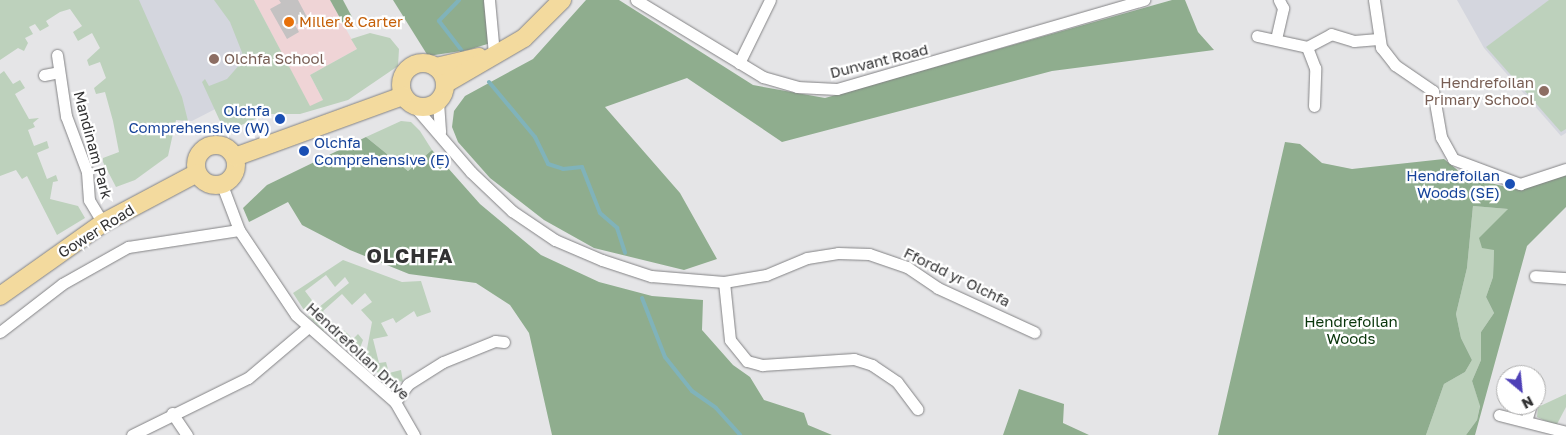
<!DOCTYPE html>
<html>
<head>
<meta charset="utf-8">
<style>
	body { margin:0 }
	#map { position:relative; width:1566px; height:435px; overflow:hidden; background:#e5e5e7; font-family:"Golos Text",sans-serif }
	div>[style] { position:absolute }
	.commercial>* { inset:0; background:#efd4d6 }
	.built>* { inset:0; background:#d4d6de }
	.green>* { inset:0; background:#bdd1bc }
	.forest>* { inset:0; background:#8fad8e }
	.stream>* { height:4px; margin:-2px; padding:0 2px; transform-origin:2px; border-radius:2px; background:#80b3ba }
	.building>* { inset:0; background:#c4c2c2 }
	.roads { filter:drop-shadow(0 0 1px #838385) drop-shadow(0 0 1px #838385) }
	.minor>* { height:11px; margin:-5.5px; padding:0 5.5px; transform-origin:5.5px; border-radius:5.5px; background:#fff }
	.primary>* { height:18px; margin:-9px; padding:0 9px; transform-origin:9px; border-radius:9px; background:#f3da9e }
	.primary>.ring { margin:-9px; padding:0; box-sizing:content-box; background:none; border:18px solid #f3da9e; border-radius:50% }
	.dots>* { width:14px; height:14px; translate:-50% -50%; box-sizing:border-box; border:2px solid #fff; border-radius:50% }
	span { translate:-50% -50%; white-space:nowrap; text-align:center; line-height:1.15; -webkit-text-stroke:4.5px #fff; paint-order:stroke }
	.food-label { font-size:15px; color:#c56008 }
	.left { translate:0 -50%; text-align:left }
	.education-label { font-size:15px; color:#785e54 }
	.right { translate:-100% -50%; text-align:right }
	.street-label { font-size:15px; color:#323233 }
	.transit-label { font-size:15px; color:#164399 }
	.park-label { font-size:15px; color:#08350a }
	.district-label { font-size:20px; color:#323233; font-weight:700; letter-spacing:1px }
	.north { position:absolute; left:1496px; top:365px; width:50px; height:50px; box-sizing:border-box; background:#fff; border:1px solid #adadad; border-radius:50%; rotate:152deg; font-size:14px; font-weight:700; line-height:20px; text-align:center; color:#323233 }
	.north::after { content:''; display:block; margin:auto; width:18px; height:22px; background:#4e40b7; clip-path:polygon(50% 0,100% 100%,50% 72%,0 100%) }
</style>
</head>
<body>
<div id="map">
	<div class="commercial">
		<i style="clip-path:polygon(254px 0,330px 0,357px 49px,310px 75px,323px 100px,310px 107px)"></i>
	</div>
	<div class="built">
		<i style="clip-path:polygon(113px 0,247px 0,285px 73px,192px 121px,176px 120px)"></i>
		<i style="clip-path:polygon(1457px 0,1566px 0,1566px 133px,1561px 136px,1484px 48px)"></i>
	</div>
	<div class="green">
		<i style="clip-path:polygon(0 0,139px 0,182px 97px,188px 121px,176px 120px,168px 156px,135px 180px,116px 187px,103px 162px,103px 158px,119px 152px,113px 121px,105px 92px,96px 94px,94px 88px,106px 78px,100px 62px,89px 66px,87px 60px,100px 48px,92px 33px,78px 41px,73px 32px,82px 26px,70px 9px,60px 12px,46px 21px,49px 26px,40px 31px,35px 24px,29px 27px,33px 34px,25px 38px,28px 43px,24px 51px,18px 48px,0 60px)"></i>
		<i style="clip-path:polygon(214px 0,254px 0,310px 106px,323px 100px,310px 75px,357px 49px,351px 39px,370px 33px,390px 38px,399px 49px,398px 66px,348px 100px,300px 114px,267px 114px,225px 132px,202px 82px,205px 79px,209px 86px,227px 79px,241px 63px,243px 55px,230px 22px)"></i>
		<i style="clip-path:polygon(1549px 0,1566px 0,1566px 129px,1561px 132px,1486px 47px)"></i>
		<i style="clip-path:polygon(4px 71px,13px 84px,20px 80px,25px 88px,15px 94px,29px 119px,39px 118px,33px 123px,35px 127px,28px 130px,34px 146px,47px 141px,48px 145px,49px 148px,37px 153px,47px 179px,56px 175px,58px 181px,53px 182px,50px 199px,78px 206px,85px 218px,57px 235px,27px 176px,22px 179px,16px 170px,0 176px,0 74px)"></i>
		<i style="clip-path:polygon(401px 121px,411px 122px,420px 131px,432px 150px,408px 171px,366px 137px)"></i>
		<i style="clip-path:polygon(1473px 206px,1508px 209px,1494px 250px,1493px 277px,1486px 297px,1494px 313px,1481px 332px,1481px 360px,1472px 381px,1480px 405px,1477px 420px,1466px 435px,1426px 435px,1444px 384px,1465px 372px,1472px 360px,1461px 338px,1456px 314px,1467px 268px)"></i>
		<i style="clip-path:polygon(343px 260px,402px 282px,421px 281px,431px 312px,417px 317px,414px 311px,396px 323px,393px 318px,381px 323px,388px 336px,373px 339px,379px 363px,386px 362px,389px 373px,401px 370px,403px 382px,382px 377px,365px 360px,372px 322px,361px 310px,372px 302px,365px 293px,352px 305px,342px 294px,323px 311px,333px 323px,323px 331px,308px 316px,349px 283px,345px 277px,335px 287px,326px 275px,305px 291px,314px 303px,304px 310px,293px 293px)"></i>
		<i style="clip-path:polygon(344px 330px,353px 339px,358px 334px,363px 340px,357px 356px,334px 339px)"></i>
		<i style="clip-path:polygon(1566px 394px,1566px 407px,1556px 426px,1537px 417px,1538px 407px)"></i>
	</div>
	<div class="forest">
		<i style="clip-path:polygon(330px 0,343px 0,352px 17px,345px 27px)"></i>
		<i style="clip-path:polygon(393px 0,494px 0,497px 41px,468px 50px,428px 56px)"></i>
		<i style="clip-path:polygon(586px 0,619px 0,753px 85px,825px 98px,1172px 0,1185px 0,1198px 32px,1214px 50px,1052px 71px,782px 142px,687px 78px,605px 107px,680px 193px,717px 259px,684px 270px,594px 248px,544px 220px,490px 178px,458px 142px,452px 127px,454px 111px,465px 96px,533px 59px)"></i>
		<i style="clip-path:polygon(366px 137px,408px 171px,432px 150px,480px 204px,541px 255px,599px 282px,652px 296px,703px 300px,702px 330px,733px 365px,750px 377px,764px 400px,804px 413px,808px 425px,832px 435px,552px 435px,529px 333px,510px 305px,476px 283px,409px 274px,350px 250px,302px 225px,288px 202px,249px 222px,243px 208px,267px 185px)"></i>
		<i style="clip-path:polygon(1285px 142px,1300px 144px,1322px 163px,1352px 169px,1444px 159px,1466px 177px,1519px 190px,1566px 175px,1566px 207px,1527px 246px,1475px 435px,1466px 435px,1477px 420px,1480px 406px,1472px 381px,1481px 360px,1481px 332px,1494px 313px,1486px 297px,1493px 277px,1494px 250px,1482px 248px,1479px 238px,1508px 209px,1473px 206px,1467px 268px,1456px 314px,1461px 338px,1472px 360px,1465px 372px,1444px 384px,1426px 435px,1218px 435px)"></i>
		<i style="clip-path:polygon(1019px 389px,1064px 404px,1063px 423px,1089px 435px,1003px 435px)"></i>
	</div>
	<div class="stream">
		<i style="left:459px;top:0;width:29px;rotate:134deg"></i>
		<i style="left:439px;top:21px;width:44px;rotate:52.4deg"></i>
		<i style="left:489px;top:82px;width:72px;rotate:50.1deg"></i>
		<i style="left:535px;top:137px;width:30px;rotate:64deg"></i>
		<i style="left:548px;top:164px;width:16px;rotate:18deg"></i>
		<i style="left:563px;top:169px;width:19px;rotate:-6deg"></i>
		<i style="left:582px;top:167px;width:49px;rotate:68.6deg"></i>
		<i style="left:600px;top:213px;width:23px;rotate:41deg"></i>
		<i style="left:617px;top:228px;width:26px;rotate:72deg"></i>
		<i style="left:642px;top:298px;width:63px;rotate:68.7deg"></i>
		<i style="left:665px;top:357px;width:43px;rotate:51.5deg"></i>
		<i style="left:692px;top:391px;width:29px;rotate:35deg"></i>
		<i style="left:716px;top:408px;width:36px;rotate:48deg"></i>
	</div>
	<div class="building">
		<i style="clip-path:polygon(279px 0,298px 0,308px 19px,295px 25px,299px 32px,287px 39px,270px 9px,281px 3px)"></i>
	</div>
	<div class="roads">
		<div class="minor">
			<i style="left:489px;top:0;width:54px;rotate:84.7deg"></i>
			<i style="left:636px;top:0;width:149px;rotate:31.2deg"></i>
			<i style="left:763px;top:77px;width:35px;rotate:16deg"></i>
			<i style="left:797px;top:87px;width:40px;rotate:2.9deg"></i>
			<i style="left:837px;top:89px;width:320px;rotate:-16.2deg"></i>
			<i style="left:1374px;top:0;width:48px;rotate:81.5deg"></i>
			<i style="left:1381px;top:47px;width:23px;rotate:52deg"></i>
			<i style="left:1395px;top:65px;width:46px;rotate:34.4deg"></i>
			<i style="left:1433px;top:91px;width:47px;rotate:80.1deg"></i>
			<i style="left:1441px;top:137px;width:25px;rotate:61deg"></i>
			<i style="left:1453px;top:159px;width:72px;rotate:20.5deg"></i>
			<i style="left:1520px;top:184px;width:48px;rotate:-18.1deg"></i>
			<i style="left:1257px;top:36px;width:51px;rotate:12.4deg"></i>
			<i style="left:1276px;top:39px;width:32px;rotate:-77deg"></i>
			<i style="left:1283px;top:8px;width:9px;rotate:-117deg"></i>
			<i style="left:57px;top:55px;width:62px;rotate:81.6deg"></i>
			<i style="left:66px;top:116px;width:60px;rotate:69.4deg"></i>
			<i style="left:87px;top:172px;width:28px;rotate:86deg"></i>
			<i style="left:89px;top:200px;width:27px;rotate:59deg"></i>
			<i style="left:739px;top:63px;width:70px;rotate:-63.8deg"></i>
			<i style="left:44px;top:75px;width:15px;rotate:-11deg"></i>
			<i style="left:438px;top:102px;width:30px;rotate:86deg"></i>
			<i style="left:1314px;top:106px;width:38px;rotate:-88deg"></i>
			<i style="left:1315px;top:68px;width:22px;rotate:-111deg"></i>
			<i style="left:1307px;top:47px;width:27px;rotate:-28deg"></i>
			<i style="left:1331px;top:34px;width:24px;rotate:17deg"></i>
			<i style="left:1354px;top:41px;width:24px;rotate:-5deg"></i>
			<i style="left:415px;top:107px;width:86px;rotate:49.3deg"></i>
			<i style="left:471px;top:172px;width:57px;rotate:43.6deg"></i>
			<i style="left:512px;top:211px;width:52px;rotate:34deg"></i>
			<i style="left:555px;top:240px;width:51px;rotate:23.1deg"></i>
			<i style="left:602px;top:260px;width:52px;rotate:18.1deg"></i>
			<i style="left:651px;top:276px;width:73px;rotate:4.7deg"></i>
			<i style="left:724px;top:282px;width:43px;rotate:-9.5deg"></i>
			<i style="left:766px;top:275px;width:44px;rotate:-22.5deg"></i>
			<i style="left:807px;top:258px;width:31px;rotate:-9deg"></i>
			<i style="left:838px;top:253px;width:31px;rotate:2deg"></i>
			<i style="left:869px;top:254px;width:40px;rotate:18.9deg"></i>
			<i style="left:907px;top:267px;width:37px;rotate:34deg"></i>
			<i style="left:938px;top:288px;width:106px;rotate:24.6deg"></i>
			<i style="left:222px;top:185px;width:48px;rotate:69.3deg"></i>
			<i style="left:239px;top:230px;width:102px;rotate:56.2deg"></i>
			<i style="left:296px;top:315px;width:132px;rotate:41.3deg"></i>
			<i style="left:395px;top:402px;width:38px;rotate:60deg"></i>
			<i style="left:1535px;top:276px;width:31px;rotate:4deg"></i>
			<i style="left:724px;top:282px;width:58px;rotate:84.1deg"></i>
			<i style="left:730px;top:340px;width:27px;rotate:51deg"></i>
			<i style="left:747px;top:361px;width:16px;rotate:15deg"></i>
			<i style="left:762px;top:365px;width:92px;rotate:-3.7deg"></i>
			<i style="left:854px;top:359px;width:19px;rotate:18deg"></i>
			<i style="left:872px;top:365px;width:30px;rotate:34deg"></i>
			<i style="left:897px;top:382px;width:34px;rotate:53deg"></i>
			<i style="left:0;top:332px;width:78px;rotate:-37.7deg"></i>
			<i style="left:62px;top:284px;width:76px;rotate:-29.3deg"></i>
			<i style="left:128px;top:247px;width:112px;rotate:-8.7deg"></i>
			<i style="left:395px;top:402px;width:22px;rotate:-54deg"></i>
			<i style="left:408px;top:384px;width:41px;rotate:-32.2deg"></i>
			<i style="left:443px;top:362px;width:56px;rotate:-22deg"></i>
			<i style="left:495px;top:341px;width:9px;rotate:6deg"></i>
			<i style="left:172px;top:413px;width:27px;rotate:56deg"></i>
			<i style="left:1499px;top:415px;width:69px;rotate:14.2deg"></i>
			<i style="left:1526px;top:421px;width:17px;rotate:-73deg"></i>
			<i style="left:132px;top:435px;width:129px;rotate:-26.2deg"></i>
			<i style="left:248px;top:378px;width:77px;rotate:-40.3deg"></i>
		</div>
		<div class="primary">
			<i class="ring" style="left:401px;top:63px;width:26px;height:26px"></i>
			<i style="left:436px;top:67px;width:44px;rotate:-13.1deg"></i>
			<i style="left:445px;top:84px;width:91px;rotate:-30.2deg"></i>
			<i style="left:524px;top:38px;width:54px;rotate:-45deg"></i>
			<i class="ring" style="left:196px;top:145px;width:22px;height:22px"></i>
			<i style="left:235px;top:157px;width:179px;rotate:-20deg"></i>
			<i style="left:0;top:296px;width:126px;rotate:-35.3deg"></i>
			<i style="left:103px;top:223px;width:106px;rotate:-28deg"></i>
		</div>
	</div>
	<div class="dots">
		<i style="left:289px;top:22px;background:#e8710a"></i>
		<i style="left:214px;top:59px;background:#8d6e63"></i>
		<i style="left:1544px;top:91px;background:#8d6e63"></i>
		<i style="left:280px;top:119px;background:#1a4fb4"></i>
		<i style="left:304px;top:151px;background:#1a4fb4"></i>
		<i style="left:1510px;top:184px;background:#1a4fb4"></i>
	</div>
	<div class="food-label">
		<span class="left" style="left:299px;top:22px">Miller &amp; Carter</span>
	</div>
	<div class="education-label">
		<span class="left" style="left:224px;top:59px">Olchfa School</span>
		<span class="right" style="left:1534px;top:91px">Hendrefoilan<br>Primary School</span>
	</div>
	<div class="street-label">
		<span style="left:879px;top:61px;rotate:-14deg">Dunvant Road</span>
		<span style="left:93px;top:145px;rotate:75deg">Mandinam Park</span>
		<span style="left:96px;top:231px;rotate:-32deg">Gower Road</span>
		<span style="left:957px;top:277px;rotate:26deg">Ffordd yr Olchfa</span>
		<span style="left:358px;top:351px;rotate:43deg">Hendrefoilan Drive</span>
	</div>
	<div class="transit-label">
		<span class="right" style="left:270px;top:119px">Olchfa<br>Comprehensive (W)</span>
		<span class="left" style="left:314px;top:151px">Olchfa<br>Comprehensive (E)</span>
		<span class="right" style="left:1500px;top:184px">Hendrefoilan<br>Woods (SE)</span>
	</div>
	<div class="park-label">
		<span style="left:1351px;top:330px">Hendrefoilan<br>Woods</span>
	</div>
	<div class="district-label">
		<span style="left:410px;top:255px">OLCHFA</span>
	</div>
	<div class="north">N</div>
</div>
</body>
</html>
